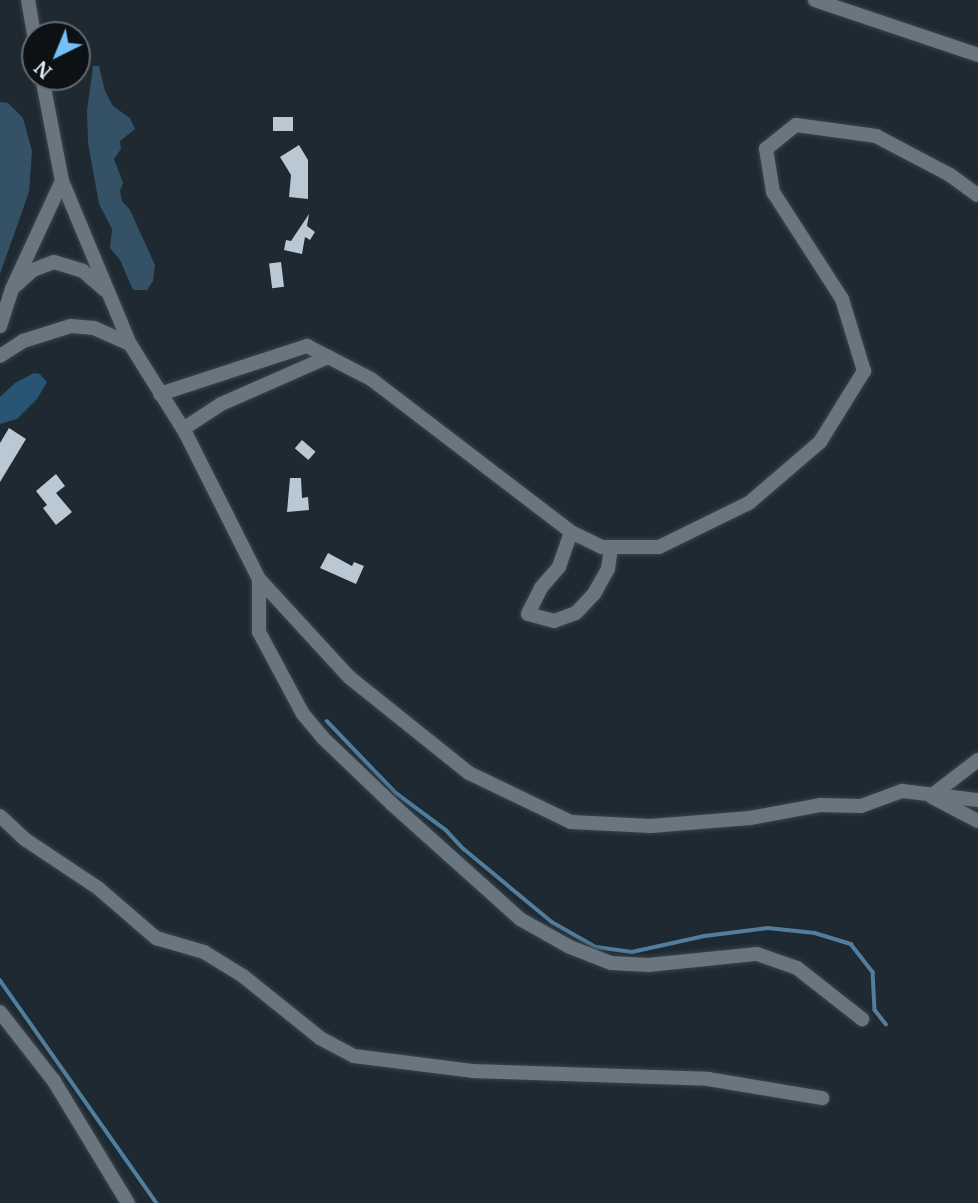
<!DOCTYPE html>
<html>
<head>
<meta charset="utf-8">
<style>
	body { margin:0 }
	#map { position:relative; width:978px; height:1203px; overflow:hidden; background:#1e2931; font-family:Merriweather,serif }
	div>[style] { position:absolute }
	.green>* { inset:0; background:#345166 }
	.forest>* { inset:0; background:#295574 }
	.stream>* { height:3.5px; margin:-1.75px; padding:0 1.75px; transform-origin:1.75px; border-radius:1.75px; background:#517e9f }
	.building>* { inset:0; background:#bac8d3; transform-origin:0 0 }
	.roads { filter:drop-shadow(0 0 2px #3a434a) drop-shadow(0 0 2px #3a434a) }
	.minor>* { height:14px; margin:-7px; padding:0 7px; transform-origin:7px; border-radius:7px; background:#69757f }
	span { translate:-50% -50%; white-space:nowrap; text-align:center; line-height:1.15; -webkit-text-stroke:7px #0c1115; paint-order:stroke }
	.north { position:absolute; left:21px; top:21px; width:70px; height:70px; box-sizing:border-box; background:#0c1115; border:2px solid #646a6f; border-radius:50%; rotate:223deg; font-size:19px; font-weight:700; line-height:28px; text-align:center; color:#e9f0f6 }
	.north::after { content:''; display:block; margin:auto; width:24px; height:32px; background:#75c0f6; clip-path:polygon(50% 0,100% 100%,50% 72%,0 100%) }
</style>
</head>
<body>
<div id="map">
	<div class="green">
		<i style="clip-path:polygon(93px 66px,99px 66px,105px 91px,113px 106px,130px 118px,135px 129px,120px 141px,121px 149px,114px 159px,123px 183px,120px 191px,122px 201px,130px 210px,155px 265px,153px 281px,147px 290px,133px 290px,120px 260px,110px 248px,112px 229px,99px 204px,88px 143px,87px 111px)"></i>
		<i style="clip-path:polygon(0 102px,8px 103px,23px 118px,32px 151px,29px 192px,0 274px)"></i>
	</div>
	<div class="forest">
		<i style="clip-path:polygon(34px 373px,40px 374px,47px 382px,37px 399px,17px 419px,0 424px,0 397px,15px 383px)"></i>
	</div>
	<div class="stream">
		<i style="left:327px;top:721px;width:100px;rotate:46.2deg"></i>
		<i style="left:396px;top:793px;width:62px;rotate:36.5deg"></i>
		<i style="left:446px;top:830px;width:26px;rotate:47deg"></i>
		<i style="left:464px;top:849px;width:114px;rotate:39.7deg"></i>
		<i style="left:552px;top:922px;width:51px;rotate:29.6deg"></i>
		<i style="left:596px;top:947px;width:36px;rotate:8deg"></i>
		<i style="left:632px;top:952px;width:75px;rotate:-12.4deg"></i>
		<i style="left:705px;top:936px;width:64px;rotate:-7.2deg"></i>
		<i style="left:768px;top:928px;width:47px;rotate:6.1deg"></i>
		<i style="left:815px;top:933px;width:38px;rotate:17deg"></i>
		<i style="left:851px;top:944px;width:36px;rotate:52deg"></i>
		<i style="left:873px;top:972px;width:38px;rotate:87deg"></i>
		<i style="left:875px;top:1010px;width:18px;rotate:52deg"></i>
		<i style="left:0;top:980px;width:273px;rotate:54.9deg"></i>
	</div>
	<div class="building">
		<i style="left:273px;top:117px;width:20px;height:14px"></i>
		<i style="clip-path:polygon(299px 145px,308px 160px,308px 199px,289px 197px,291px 175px,280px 157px)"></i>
		<i style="clip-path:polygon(309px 214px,307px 226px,315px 232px,310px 240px,305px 237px,302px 254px,284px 250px,286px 240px,291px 241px)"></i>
		<i style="left:281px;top:262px;width:25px;height:12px;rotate:83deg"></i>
		<i style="clip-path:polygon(9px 428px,26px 439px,0 482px,0 443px)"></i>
		<i style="left:302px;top:440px;width:18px;height:11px;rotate:41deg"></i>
		<i style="clip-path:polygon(56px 474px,65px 486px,56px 493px,72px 512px,56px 525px,43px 508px,47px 505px,36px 491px)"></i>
		<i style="clip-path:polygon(290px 478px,301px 478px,302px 498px,308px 497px,309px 510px,287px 512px)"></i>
		<i style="clip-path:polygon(328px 553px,352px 566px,354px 562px,364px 566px,356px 584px,320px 568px)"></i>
	</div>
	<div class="roads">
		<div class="minor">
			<i style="left:28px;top:0;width:40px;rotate:80deg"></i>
			<i style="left:815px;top:0;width:172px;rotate:18.6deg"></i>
			<i style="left:42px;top:77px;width:106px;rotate:79.1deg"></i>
			<i style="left:62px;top:181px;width:177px;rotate:67.4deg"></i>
			<i style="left:130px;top:344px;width:104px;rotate:58deg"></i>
			<i style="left:185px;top:432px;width:165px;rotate:63.3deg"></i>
			<i style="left:259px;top:579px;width:133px;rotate:47.4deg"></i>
			<i style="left:349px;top:677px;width:154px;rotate:38.7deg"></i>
			<i style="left:469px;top:773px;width:113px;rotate:25.7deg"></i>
			<i style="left:571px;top:822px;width:80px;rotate:2.9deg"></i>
			<i style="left:651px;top:826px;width:99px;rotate:-4.6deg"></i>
			<i style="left:750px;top:818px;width:71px;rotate:-10.5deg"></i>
			<i style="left:820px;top:805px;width:41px;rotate:1.4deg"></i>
			<i style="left:861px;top:806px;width:44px;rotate:-20.1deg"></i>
			<i style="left:902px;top:791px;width:77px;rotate:6.8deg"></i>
			<i style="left:15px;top:286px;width:24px;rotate:-42deg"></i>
			<i style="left:33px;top:270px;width:22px;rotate:-21deg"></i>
			<i style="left:54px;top:262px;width:30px;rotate:17deg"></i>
			<i style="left:83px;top:271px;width:29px;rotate:41deg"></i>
			<i style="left:0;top:326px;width:39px;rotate:-72deg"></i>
			<i style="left:12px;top:289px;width:119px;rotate:-65.2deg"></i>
			<i style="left:0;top:356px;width:27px;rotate:-33deg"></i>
			<i style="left:23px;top:341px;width:50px;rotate:-17.4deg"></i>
			<i style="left:71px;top:326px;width:23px;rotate:5deg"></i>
			<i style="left:94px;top:328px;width:39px;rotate:24deg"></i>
			<i style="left:160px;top:394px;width:155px;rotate:-18.1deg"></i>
			<i style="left:307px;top:346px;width:72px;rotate:27.3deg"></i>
			<i style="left:371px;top:379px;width:252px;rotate:37.4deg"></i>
			<i style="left:571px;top:532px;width:34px;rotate:26deg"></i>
			<i style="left:602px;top:547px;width:57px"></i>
			<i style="left:659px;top:547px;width:100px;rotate:-26.1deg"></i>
			<i style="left:749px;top:503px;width:94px;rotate:-40.7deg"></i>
			<i style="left:820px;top:442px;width:84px;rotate:-58.2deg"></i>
			<i style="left:864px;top:371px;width:75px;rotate:-107deg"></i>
			<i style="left:842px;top:299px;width:127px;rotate:-122.8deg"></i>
			<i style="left:773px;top:192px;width:44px;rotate:-99.2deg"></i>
			<i style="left:766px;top:149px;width:38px;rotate:-39deg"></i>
			<i style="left:796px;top:125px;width:81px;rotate:7.8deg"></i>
			<i style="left:876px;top:136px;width:84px;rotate:27.8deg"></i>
			<i style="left:950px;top:175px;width:34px;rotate:36deg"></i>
			<i style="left:183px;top:429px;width:45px;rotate:-33.3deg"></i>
			<i style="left:221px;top:404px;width:117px;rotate:-23.7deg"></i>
			<i style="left:571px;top:532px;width:37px;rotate:109deg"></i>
			<i style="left:559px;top:567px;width:28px;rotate:131deg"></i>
			<i style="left:541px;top:588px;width:29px;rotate:117deg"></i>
			<i style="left:528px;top:614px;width:27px;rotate:15deg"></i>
			<i style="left:554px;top:621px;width:23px;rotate:-20deg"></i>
			<i style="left:576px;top:613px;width:26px;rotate:-47deg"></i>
			<i style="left:594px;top:594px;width:29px;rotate:-61deg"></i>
			<i style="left:608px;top:569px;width:22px;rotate:-82deg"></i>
			<i style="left:259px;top:579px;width:53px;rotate:90deg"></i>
			<i style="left:259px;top:632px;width:93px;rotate:61.8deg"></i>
			<i style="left:303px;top:714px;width:31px;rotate:50deg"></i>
			<i style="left:323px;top:738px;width:95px;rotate:43.7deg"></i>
			<i style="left:392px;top:804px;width:172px;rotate:41.9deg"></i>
			<i style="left:520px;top:919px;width:57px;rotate:29.2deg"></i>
			<i style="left:570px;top:947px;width:44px;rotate:21.3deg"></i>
			<i style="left:611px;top:963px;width:37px;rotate:3deg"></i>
			<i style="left:648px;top:965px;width:110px;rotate:-5.8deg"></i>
			<i style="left:757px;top:954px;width:42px;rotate:19.3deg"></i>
			<i style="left:797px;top:968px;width:83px;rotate:38.1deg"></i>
			<i style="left:931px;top:796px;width:59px;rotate:-37.5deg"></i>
			<i style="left:932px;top:797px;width:52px;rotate:27.6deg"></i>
			<i style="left:0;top:816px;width:35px;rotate:43deg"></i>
			<i style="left:26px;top:840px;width:87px;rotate:33.7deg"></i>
			<i style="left:98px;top:888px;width:77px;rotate:40.8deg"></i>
			<i style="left:156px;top:938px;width:50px;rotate:16.3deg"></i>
			<i style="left:204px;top:952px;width:46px;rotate:31.6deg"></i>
			<i style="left:243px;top:976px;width:99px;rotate:38.8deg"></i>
			<i style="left:320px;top:1038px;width:38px;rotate:28deg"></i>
			<i style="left:354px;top:1056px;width:119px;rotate:7.2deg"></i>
			<i style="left:472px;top:1071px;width:236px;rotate:1.9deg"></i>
			<i style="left:708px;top:1079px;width:116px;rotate:9.5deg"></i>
			<i style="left:0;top:1012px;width:88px;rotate:52deg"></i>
			<i style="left:54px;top:1081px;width:143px;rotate:58.8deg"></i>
		</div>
	</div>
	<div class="north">N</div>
</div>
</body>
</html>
